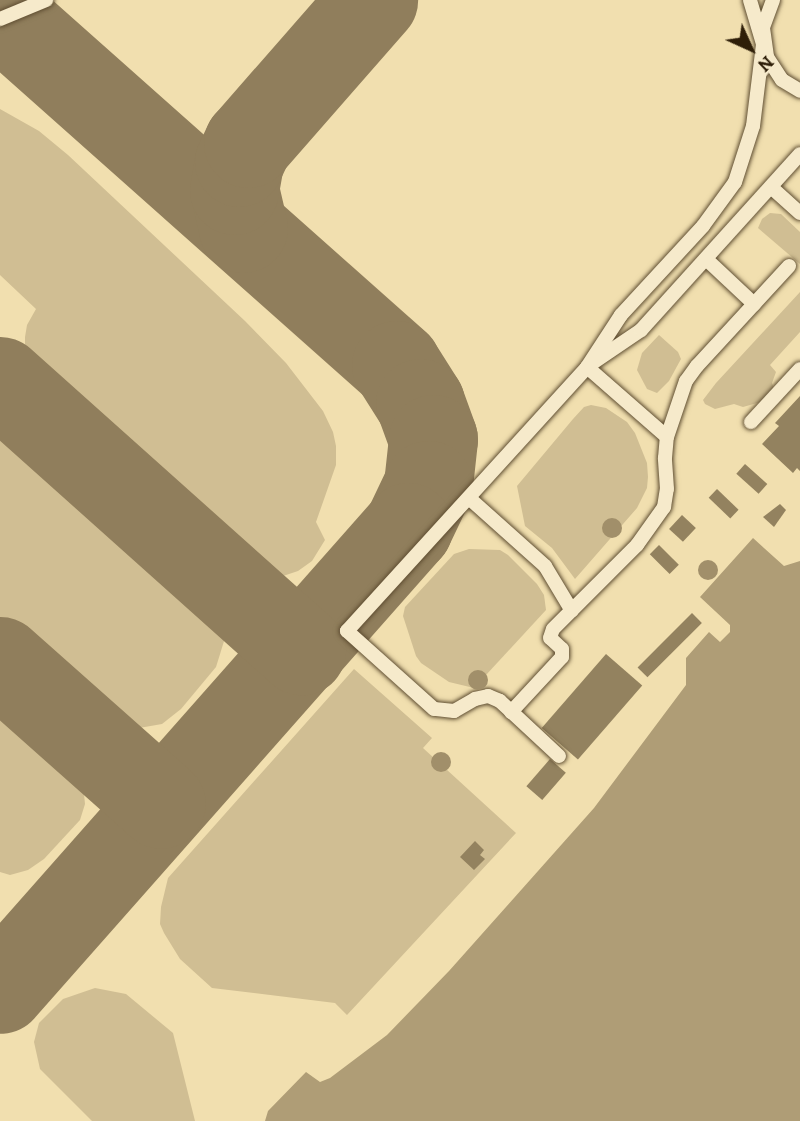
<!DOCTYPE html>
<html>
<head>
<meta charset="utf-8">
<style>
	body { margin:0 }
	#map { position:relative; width:800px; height:1121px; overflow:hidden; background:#f1dfaf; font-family:Alegreya,serif }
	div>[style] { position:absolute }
	.green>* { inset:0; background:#d0be93 }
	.water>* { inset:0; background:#af9d76 }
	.taxiway>* { height:89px; margin:-44.5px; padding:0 44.5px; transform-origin:44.5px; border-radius:44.5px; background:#907e5c }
	.building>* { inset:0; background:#93825f; transform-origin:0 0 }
	.roads { filter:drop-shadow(0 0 2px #5f4e32) drop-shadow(0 0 2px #5f4e32) }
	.service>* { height:14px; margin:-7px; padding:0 7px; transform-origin:7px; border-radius:7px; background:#f6eacb }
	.trees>* { width:20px; height:20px; margin:-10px; border-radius:50%; background:#a18f6a }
	span { translate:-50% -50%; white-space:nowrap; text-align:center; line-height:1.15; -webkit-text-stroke:6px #f6eacb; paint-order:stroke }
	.north { position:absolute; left:716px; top:14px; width:70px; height:70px; -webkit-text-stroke:5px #f6eacb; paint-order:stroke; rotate:135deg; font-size:19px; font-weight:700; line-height:28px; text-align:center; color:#2e1e08 }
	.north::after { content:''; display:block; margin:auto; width:24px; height:32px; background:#2e1e08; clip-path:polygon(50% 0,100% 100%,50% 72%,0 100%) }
</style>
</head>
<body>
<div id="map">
	<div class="green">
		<i style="clip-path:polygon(0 109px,39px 131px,68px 155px,245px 321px,286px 363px,323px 411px,333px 432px,336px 446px,336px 465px,316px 522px,325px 540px,312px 561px,298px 571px,283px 576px,251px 568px,31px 367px,25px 351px,25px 337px,27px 325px,36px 309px,0 275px)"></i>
		<i style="clip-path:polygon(770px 213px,781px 214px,800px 232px,800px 264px,758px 228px,762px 219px)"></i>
		<i style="clip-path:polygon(800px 292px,800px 332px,770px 365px,776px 372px,772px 383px,774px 389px,768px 400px,743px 407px,734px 404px,715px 409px,705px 404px,703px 400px,716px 383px)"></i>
		<i style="clip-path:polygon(659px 335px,678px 352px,681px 359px,669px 381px,657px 393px,647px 389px,637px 370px,642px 353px)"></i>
		<i style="clip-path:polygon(591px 405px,606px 408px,627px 422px,635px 433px,647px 463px,648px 477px,647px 488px,637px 508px,575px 579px,552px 548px,525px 526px,517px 486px,573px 419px,584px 407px)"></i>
		<i style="clip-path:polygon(0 419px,213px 608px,224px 627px,225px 638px,216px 667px,181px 709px,162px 724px,139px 728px,117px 722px,0 619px)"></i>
		<i style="clip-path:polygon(469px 549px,500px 550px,508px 555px,537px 584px,544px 595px,546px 610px,474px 688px,449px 682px,421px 663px,416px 656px,403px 616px,405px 607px,454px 554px)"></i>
		<i style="clip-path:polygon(354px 669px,432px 738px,423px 748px,516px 833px,347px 1015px,335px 1003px,212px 988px,180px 959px,164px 933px,160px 924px,161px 907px,168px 878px)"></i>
		<i style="clip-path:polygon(0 697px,75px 766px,83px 784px,85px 804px,80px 820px,44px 859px,28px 870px,10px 875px,0 872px)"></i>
		<i style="clip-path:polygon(95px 988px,126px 994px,173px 1033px,195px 1121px,92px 1121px,40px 1069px,34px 1042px,39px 1023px,63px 999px)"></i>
	</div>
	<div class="water">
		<i style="clip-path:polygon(753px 538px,784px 566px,800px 561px,800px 1121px,265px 1121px,268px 1111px,306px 1072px,320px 1082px,330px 1078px,387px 1035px,449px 971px,594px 808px,686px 685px,686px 658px,709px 632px,720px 642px,730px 632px,730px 625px,700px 597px)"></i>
	</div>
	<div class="taxiway">
		<i style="left:0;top:13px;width:530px;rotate:41.63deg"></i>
		<i style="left:396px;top:365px;width:45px;rotate:57.7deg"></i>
		<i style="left:420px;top:403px;width:38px;rotate:70deg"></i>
		<i style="left:433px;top:439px;width:46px;rotate:96.2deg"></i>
		<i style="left:428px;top:485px;width:47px;rotate:115.5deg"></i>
		<i style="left:408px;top:527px;width:616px;rotate:131.45deg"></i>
		<i style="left:243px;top:228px;width:39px;rotate:-103deg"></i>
		<i style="left:234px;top:190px;width:28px;rotate:-80deg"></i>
		<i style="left:239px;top:162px;width:21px;rotate:-65deg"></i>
		<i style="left:248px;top:143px;width:190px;rotate:-48.8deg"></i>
		<i style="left:0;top:381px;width:404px;rotate:41.8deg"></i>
		<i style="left:0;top:661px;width:215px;rotate:41.6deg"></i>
	</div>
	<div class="building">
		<i style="clip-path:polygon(800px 396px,800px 471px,797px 468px,793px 473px,762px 444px,779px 426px,775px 423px)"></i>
		<i style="left:745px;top:464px;width:30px;height:13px;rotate:42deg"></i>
		<i style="left:717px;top:489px;width:30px;height:12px;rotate:44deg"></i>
		<i style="clip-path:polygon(780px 504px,786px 510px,774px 527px,763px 517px)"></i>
		<i style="left:682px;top:515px;width:19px;height:19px;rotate:43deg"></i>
		<i style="left:659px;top:545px;width:28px;height:13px;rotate:45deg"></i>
		<i style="left:692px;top:613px;width:14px;height:77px;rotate:45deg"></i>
		<i style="left:606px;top:654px;width:48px;height:98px;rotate:41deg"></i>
		<i style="left:550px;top:759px;width:21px;height:36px;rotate:41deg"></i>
		<i style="clip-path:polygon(475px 841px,484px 850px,480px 855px,485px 859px,474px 870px,460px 857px)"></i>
	</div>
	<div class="roads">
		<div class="service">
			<i style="left:773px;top:0;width:30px;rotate:110deg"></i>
			<i style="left:763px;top:28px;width:29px;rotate:82deg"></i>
			<i style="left:767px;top:57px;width:27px;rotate:57deg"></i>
			<i style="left:782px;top:80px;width:21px;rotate:31deg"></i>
			<i style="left:0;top:19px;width:50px;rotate:-22.4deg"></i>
			<i style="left:771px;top:187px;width:39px;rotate:42deg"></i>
			<i style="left:706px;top:259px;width:66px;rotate:43.2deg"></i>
			<i style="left:594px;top:362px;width:57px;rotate:-34.2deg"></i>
			<i style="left:641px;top:330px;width:237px;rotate:-47.9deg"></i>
			<i style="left:587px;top:367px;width:106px;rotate:41.2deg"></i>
			<i style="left:751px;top:422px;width:72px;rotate:-47.2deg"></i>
			<i style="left:469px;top:498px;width:102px;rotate:41.8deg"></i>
			<i style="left:545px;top:566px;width:52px;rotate:59deg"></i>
			<i style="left:511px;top:712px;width:75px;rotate:-47.2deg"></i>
			<i style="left:562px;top:657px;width:8px;rotate:-90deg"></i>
			<i style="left:562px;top:649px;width:16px;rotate:-137deg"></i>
			<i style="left:550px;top:638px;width:9px;rotate:-72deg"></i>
			<i style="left:553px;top:629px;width:119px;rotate:-45deg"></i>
			<i style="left:637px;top:545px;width:47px;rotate:-54.6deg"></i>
			<i style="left:664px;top:507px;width:18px;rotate:-81deg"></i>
			<i style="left:667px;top:489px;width:31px;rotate:-94deg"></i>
			<i style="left:665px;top:458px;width:21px;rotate:-85deg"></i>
			<i style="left:667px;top:437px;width:59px;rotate:-71.3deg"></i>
			<i style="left:686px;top:381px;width:19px;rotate:-54deg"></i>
			<i style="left:697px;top:366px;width:136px;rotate:-47.4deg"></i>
			<i style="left:559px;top:756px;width:81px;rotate:-137deg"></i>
			<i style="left:500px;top:701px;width:13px;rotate:-157deg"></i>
			<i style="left:488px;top:696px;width:13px;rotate:167deg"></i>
			<i style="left:475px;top:699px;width:24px;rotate:150deg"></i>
			<i style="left:454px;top:711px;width:20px;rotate:-174deg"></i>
			<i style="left:434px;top:709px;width:117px;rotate:-138.1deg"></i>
			<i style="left:347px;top:631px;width:357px;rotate:-47.7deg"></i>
			<i style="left:587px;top:367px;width:62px;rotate:-56.8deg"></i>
			<i style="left:621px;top:315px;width:121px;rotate:-47.3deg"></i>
			<i style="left:703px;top:226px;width:54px;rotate:-54deg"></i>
			<i style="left:735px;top:182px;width:59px;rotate:-72.2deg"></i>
			<i style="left:753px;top:126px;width:83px;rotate:-83deg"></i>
			<i style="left:763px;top:44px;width:46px;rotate:-106.5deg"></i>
		</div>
	</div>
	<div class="trees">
		<i style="left:612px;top:528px"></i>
		<i style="left:708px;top:570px"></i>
		<i style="left:478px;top:680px"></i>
		<i style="left:441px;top:762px"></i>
	</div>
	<div class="north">N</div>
</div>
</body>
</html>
